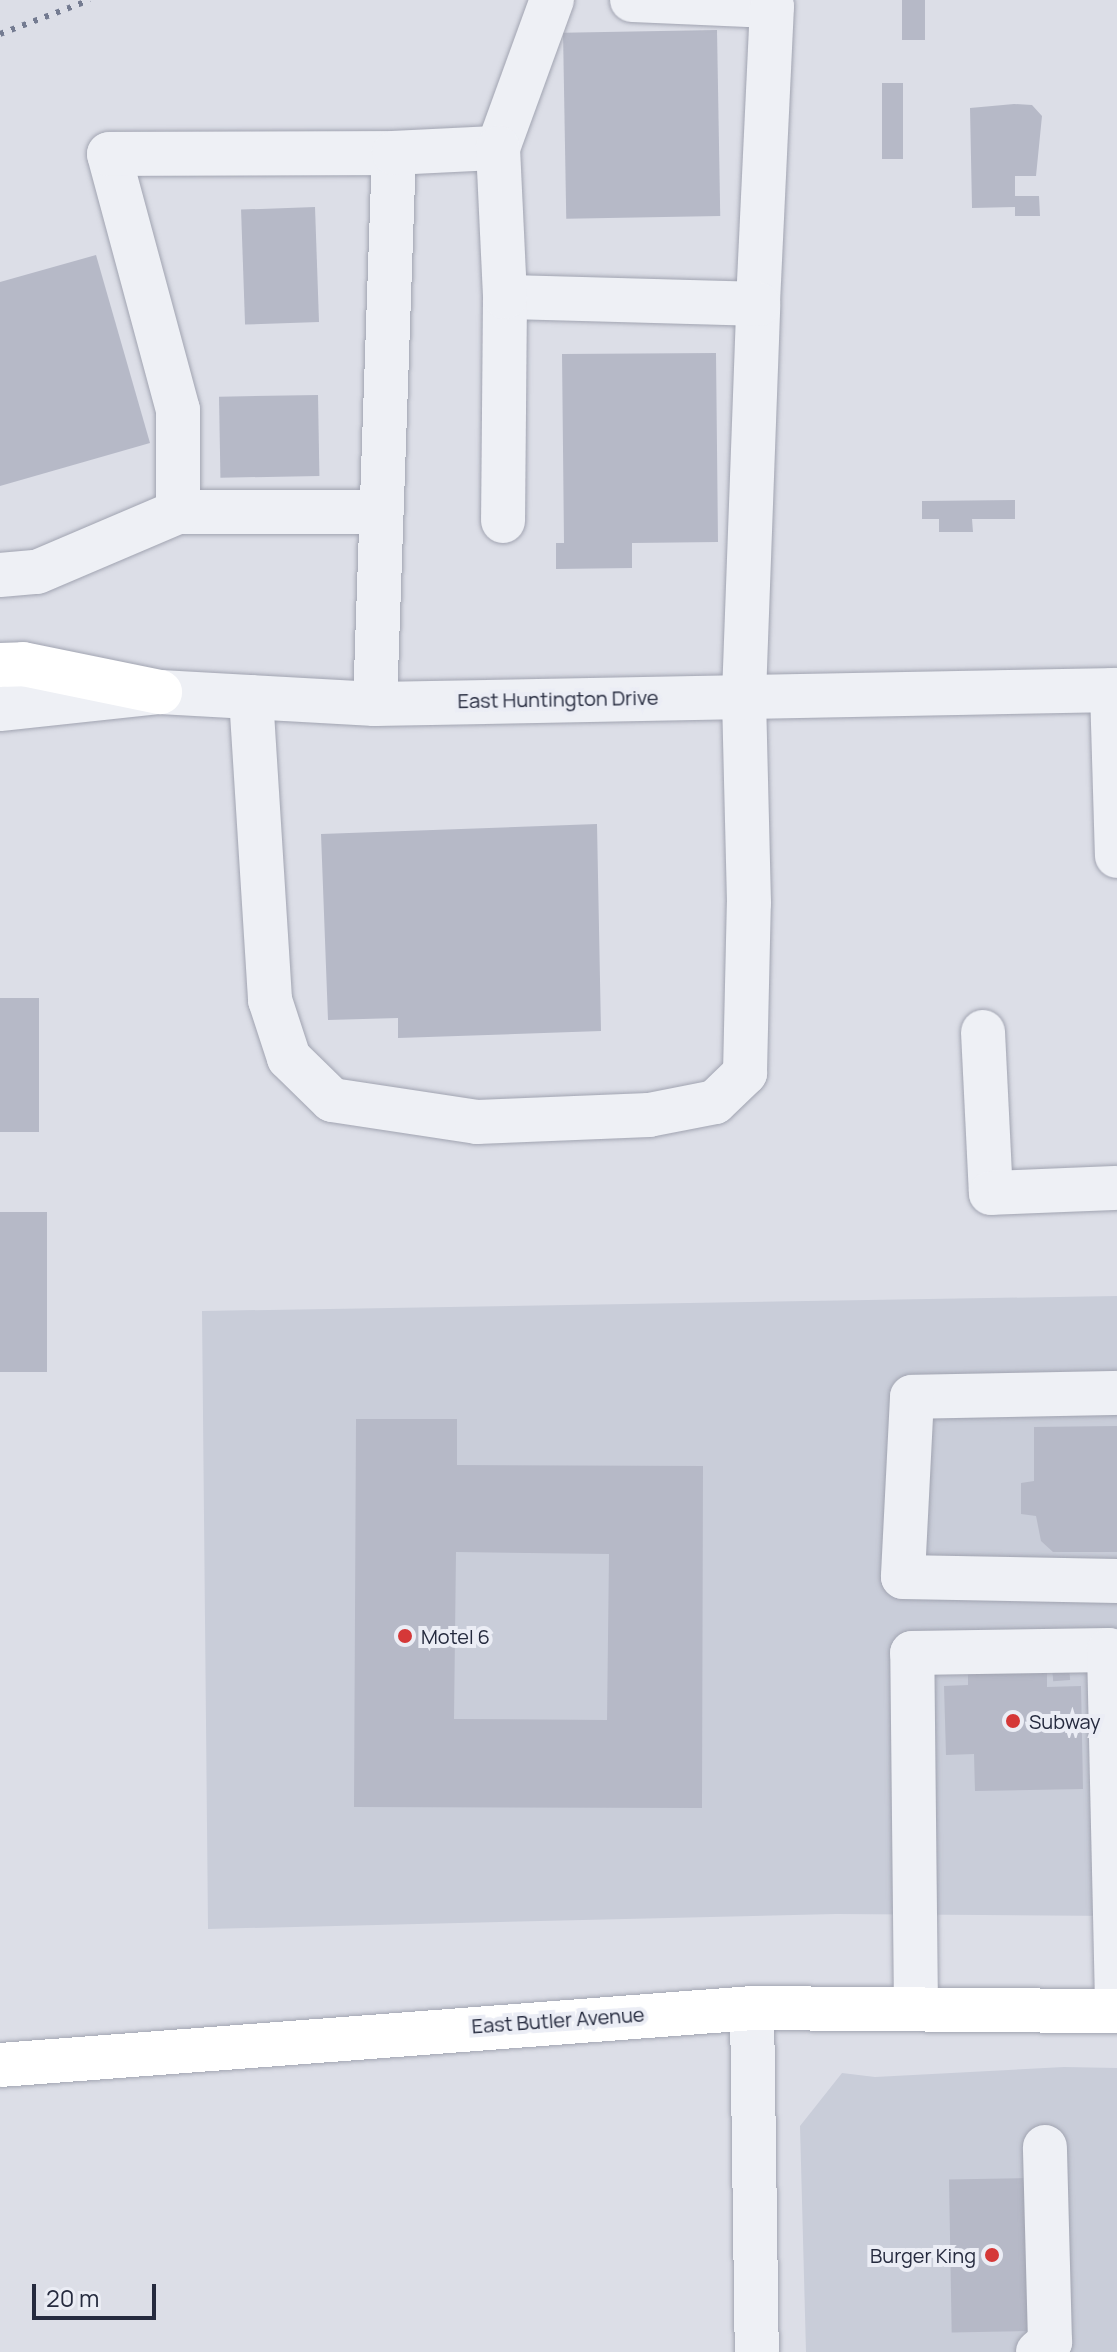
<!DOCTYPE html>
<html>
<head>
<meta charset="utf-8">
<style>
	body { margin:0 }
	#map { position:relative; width:1117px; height:2352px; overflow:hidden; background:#dcdee7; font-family:Manrope,sans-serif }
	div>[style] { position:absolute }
	.built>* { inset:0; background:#c9cdd9 }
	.building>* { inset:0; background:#b6b9c7; transform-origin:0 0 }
	.roads { filter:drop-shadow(0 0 2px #a1a4b1) drop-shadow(0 0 2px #a1a4b1) }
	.minor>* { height:44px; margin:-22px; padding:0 22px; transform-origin:22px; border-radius:22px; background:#eef0f5 }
	.major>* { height:44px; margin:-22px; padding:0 22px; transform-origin:22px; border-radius:22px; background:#fff }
	.rail>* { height:6px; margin-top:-3px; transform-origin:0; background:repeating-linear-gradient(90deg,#747b91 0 4px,transparent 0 12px) }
	.dots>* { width:22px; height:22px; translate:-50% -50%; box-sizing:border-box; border:4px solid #ebedf5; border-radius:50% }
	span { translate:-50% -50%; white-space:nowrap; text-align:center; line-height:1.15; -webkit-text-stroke:8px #ebedf5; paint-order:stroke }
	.street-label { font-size:20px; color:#252a3e }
	.poi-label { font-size:20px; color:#252a3e }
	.left { translate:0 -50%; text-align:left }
	.right { translate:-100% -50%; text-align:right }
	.scale { position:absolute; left:32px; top:2284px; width:124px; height:36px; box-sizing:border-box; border:4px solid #252a3e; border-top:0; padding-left:10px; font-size:24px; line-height:28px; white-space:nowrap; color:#252a3e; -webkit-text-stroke:6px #ebedf5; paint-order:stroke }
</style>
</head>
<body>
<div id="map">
	<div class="built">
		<i style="clip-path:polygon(1117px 1296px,1117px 1916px,836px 1914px,208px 1929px,202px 1311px)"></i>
		<i style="clip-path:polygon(1064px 2067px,1117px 2068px,1117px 2352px,806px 2352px,800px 2126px,842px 2073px,875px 2077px)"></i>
	</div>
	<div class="building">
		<i style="left:902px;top:0;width:23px;height:40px"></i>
		<i style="left:717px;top:30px;width:186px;height:154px;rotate:89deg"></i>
		<i style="left:882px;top:83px;width:21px;height:76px"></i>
		<i style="clip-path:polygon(1014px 104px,1032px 105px,1042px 116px,1036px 176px,1015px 176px,1015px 196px,1039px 196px,1040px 216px,1015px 216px,1015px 207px,972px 208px,970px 108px)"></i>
		<i style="left:315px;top:207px;width:115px;height:74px;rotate:88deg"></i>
		<i style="clip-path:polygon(96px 255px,150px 443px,0 486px,0 282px)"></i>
		<i style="clip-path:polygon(716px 353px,718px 542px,632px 543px,632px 568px,556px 569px,556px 543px,564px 543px,562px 354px)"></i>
		<i style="left:318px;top:395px;width:81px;height:99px;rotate:89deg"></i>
		<i style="clip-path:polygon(1015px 500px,1015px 519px,972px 519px,973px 532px,939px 532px,939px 519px,922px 519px,922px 501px)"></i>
		<i style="clip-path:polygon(597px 824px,601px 1031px,398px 1038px,398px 1018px,328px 1020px,321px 834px)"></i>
		<i style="left:0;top:998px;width:39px;height:134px"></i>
		<i style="left:0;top:1212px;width:47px;height:160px"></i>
		<i style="clip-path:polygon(evenodd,356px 1419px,457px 1419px,457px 1465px,703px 1466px,702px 1808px,354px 1807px,356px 1419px,456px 1552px,609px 1554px,607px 1720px,454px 1719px,456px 1552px)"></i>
		<i style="clip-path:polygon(1117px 1426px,1117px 1552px,1053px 1552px,1041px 1541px,1036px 1516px,1021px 1514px,1021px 1483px,1034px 1481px,1034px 1427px)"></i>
		<i style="clip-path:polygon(1047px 1660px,1047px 1687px,1081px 1686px,1083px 1789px,975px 1791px,974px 1754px,946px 1755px,944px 1686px,968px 1685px,968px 1662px)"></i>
		<i style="left:1069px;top:1664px;width:16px;height:17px;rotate:86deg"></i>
		<i style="left:1033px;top:2178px;width:153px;height:84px;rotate:89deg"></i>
	</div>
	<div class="roads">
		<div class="minor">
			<i style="left:632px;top:0;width:140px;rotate:2.5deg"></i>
			<i style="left:772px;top:6px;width:298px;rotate:92.7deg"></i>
			<i style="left:498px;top:148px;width:158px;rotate:-70deg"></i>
			<i style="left:178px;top:512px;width:203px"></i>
			<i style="left:0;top:575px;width:37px;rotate:-5deg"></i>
			<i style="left:37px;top:572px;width:153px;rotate:-23.1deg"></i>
			<i style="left:178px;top:512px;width:102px;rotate:-90deg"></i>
			<i style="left:178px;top:410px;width:265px;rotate:-105.1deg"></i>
			<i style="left:109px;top:154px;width:285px;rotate:-0.2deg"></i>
			<i style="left:1112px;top:690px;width:166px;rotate:88.3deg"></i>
			<i style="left:251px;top:697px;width:304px;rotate:86.4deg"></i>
			<i style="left:270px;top:1000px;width:61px;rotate:71.9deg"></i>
			<i style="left:289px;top:1058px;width:60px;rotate:44.3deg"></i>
			<i style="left:332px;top:1100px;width:147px;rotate:8.6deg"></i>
			<i style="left:477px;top:1122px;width:172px;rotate:-2.3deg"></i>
			<i style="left:649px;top:1115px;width:67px;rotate:-11.1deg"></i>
			<i style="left:715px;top:1102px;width:42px;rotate:-44deg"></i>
			<i style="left:745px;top:1073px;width:170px;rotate:-88.7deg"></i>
			<i style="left:749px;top:903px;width:208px;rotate:-91.4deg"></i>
			<i style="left:744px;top:695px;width:391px;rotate:-87.9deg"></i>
			<i style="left:758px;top:304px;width:253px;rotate:-178.4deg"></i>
			<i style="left:505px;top:297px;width:224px;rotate:90.5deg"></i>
			<i style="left:375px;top:704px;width:551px;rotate:-88.03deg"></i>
			<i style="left:394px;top:153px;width:104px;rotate:-2.8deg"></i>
			<i style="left:498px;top:148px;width:149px;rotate:87.3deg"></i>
			<i style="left:0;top:709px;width:161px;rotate:-6.1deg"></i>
			<i style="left:160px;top:692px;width:215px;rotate:3.2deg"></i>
			<i style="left:375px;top:704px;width:742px;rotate:-1.08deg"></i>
			<i style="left:983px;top:1032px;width:161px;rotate:87.2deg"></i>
			<i style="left:991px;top:1193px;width:126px;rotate:-2.3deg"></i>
			<i style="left:1117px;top:1393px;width:205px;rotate:178.9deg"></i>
			<i style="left:912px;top:1397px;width:180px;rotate:92.9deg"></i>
			<i style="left:903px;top:1577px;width:214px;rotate:1.1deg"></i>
			<i style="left:752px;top:2008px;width:344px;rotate:89.2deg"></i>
			<i style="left:916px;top:2009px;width:356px;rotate:-90.6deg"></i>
			<i style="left:912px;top:1653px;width:197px;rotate:-0.9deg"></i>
			<i style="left:1109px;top:1650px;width:348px;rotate:88.7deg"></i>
			<i style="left:1038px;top:2352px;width:16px;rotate:-40deg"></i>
			<i style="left:1050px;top:2342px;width:195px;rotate:-91.5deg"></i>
		</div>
		<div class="major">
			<i style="left:0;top:665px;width:23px;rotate:-2deg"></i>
			<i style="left:23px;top:664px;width:140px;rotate:11.6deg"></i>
			<i style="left:0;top:2065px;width:754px;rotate:-4.33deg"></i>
			<i style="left:752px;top:2008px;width:365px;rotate:0.5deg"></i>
		</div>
	</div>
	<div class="rail">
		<i style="left:0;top:34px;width:96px;rotate:-20.7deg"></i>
	</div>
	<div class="dots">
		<i style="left:405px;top:1636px;background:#d53838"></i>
		<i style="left:1013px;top:1721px;background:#d53838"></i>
		<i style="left:992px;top:2255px;background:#d53838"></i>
	</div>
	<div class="street-label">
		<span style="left:558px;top:699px;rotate:-1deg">East Huntington Drive</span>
		<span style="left:558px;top:2020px;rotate:-4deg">East Butler Avenue</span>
	</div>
	<div class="poi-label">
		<span class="left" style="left:421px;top:1636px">Motel 6</span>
		<span class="left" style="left:1029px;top:1721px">Subway</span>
		<span class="right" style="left:976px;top:2255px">Burger King</span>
	</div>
	<div class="scale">20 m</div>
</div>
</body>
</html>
